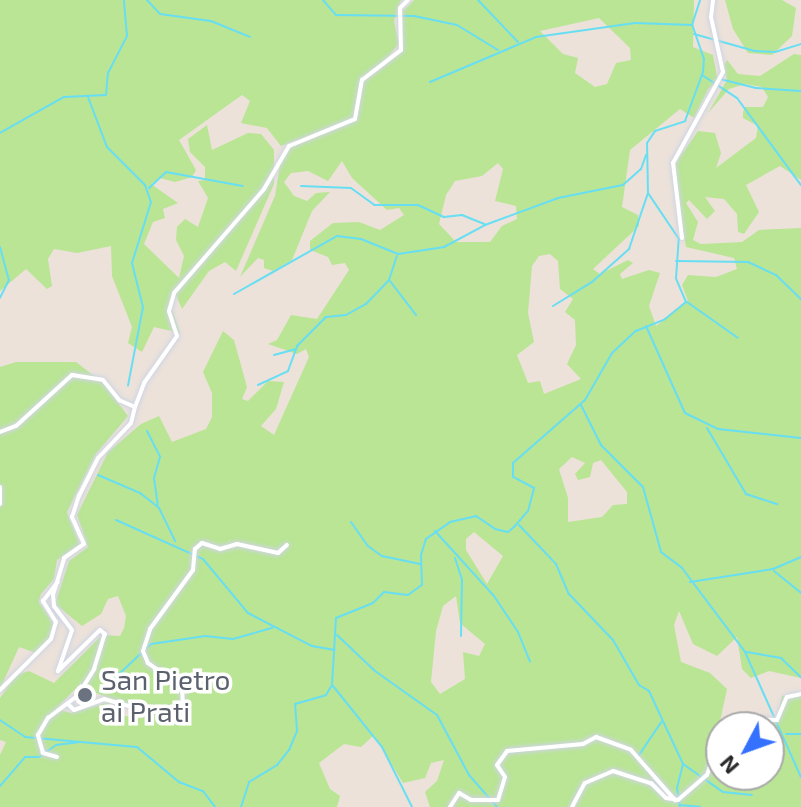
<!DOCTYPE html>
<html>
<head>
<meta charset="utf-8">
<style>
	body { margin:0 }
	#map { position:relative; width:801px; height:807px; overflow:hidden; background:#ece2da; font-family:"Exo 2",sans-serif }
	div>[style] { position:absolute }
	.green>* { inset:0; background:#b9e594 }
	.stream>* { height:2px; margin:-1px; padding:0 1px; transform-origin:1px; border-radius:1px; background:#68def3 }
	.roads { filter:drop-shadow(0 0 2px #cfd5e3) drop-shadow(0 0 2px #cfd5e3) }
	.street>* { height:4px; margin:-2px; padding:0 2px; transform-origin:2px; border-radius:2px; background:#fff }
	.dots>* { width:22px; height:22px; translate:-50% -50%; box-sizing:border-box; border:4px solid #fff; border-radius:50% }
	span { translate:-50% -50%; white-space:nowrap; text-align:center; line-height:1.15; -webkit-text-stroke:7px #fff; paint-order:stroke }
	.worship-label { font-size:28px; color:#5b616d }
	.left { translate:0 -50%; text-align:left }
	.north { position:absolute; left:705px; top:711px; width:80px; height:80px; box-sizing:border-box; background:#fff; border:2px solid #a9a9a9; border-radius:50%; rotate:229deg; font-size:22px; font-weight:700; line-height:32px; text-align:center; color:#292929 }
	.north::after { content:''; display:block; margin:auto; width:28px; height:36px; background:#3471ff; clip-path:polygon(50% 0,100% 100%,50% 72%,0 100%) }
</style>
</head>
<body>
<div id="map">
	<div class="green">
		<i style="clip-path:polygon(evenodd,0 0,401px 0,394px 21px,399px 44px,370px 77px,403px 51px,403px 11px,414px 0,694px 0,693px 47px,713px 55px,718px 82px,709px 88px,694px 118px,680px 109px,630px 150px,622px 207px,638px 215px,639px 226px,593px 269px,600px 274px,628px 260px,633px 263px,620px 274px,622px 279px,649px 270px,660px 273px,649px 306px,656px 326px,688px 301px,682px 285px,688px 275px,716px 277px,737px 269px,734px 258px,686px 247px,676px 189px,675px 164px,698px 131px,715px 133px,721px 153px,716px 168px,756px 138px,758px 126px,743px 118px,743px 112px,745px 107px,763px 107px,768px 97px,762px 87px,745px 84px,729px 89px,708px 113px,727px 80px,724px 65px,727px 60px,738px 74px,760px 76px,794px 54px,801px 55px,801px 180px,780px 166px,746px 185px,759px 212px,744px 234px,738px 232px,737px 214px,724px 199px,705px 197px,715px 211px,707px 219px,689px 200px,686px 203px,698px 222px,693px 240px,701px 244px,742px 242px,759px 230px,801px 228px,801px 678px,769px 671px,751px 678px,742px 669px,737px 637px,717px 656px,693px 644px,679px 611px,674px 625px,681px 662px,710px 673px,727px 689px,719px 726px,740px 718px,777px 717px,782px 696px,801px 693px,801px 807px,430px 807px,425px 792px,437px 781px,444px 760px,431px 763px,425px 778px,403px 783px,374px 735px,361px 747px,344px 744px,319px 763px,330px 789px,340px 796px,337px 807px,0 807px,0 755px,6px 742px,0 740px,0 698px,16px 675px,29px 671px,54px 683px,102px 635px,120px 636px,124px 628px,126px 616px,118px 596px,108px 599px,101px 614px,82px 626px,55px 604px,69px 561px,88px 547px,77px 515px,108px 452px,141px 424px,159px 416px,172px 442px,206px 429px,212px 417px,212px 393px,203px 372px,223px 331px,234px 340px,247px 387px,242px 399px,248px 401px,268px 381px,284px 382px,276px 409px,261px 426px,274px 435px,309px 357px,306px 349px,297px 354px,268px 344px,277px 340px,291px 315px,317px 319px,349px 270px,345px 263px,332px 265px,328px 257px,310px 250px,310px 241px,333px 223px,359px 222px,380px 230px,404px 215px,399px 208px,387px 210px,352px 178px,342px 161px,328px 181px,308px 171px,291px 173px,284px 182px,294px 196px,307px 201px,316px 193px,330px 192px,312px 211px,292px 260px,273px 271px,264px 268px,264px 260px,258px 258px,240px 277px,275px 196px,281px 159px,297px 140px,281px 146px,267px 128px,241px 123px,250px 101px,242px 95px,179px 140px,196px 170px,192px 177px,175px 182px,160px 178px,151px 184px,178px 203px,163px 209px,165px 218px,153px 222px,144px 244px,179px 278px,184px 256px,176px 240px,177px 227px,185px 219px,198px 227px,208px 198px,198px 181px,205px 180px,205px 167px,190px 152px,188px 139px,207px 125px,212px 150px,248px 133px,261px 134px,274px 150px,274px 184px,236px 271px,225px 262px,209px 271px,182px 309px,176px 295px,171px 307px,180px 333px,154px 327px,142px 352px,128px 343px,132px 327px,112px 276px,111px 246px,77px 253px,54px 249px,48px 259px,52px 286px,47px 289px,26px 269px,0 291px,0 0,599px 18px,630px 48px,631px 60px,616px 63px,607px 84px,595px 87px,575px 73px,578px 58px,563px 54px,540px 31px,599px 18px,0 0,498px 163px,503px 169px,495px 201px,516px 206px,517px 219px,502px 226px,490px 242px,456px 242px,439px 224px,446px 195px,455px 181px,482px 176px,498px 163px,0 0,550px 254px,558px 261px,560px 289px,573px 299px,565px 312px,575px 320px,576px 345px,567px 364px,581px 379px,544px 394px,540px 381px,528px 383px,517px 355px,534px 342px,528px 313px,532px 266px,539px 256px,550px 254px,0 0,572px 457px,585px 463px,575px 474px,578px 480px,590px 477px,593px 463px,601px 460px,627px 492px,627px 504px,613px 505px,602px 517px,568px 522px,568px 498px,559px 469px,572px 457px,0 0,474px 532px,503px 556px,487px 584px,466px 550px,466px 539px,474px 532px,0 0,456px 596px,460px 623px,485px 644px,479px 656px,463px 652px,465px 679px,440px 694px,431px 682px,436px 631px,443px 606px,456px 596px,0 0,81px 683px,96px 693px,146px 712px,143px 718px,115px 715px,109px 702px,71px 713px,56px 709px,81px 683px,0 0,721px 727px,769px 727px,769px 775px,721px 775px,721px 727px)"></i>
		<i style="clip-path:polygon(782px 0,796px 8px,792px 36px,772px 55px,748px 53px,733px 29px,725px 0)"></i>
		<i style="clip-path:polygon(16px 362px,76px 362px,103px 383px,128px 416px,96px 454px,67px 512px,80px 545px,57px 560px,54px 579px,41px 594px,39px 602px,55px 626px,52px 635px,36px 653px,19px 647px,0 689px,0 367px)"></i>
	</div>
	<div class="stream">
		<i style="left:147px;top:0;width:19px;rotate:47deg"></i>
		<i style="left:160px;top:14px;width:51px;rotate:7.8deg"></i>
		<i style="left:211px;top:21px;width:42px;rotate:22.3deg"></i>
		<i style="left:323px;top:0;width:20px;rotate:49deg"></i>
		<i style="left:336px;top:15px;width:78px;rotate:0.7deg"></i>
		<i style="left:414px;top:16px;width:44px;rotate:11.8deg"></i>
		<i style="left:457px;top:25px;width:48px;rotate:31.4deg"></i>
		<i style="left:478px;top:0;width:58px;rotate:46.4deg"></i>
		<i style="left:694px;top:34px;width:63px;rotate:15.6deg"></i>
		<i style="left:755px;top:51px;width:20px;rotate:3deg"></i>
		<i style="left:775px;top:52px;width:27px;rotate:-17deg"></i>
		<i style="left:702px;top:75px;width:42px;rotate:33.3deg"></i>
		<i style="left:737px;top:98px;width:108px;rotate:53.7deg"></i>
		<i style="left:720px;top:79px;width:37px;rotate:14deg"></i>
		<i style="left:756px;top:88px;width:45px;rotate:3.8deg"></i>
		<i style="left:430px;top:82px;width:115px;rotate:-23deg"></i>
		<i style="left:536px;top:37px;width:100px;rotate:-8deg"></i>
		<i style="left:635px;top:23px;width:57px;rotate:2deg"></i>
		<i style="left:88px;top:97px;width:53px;rotate:69.2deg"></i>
		<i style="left:107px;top:147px;width:54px;rotate:45deg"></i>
		<i style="left:145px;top:185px;width:18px;rotate:71deg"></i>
		<i style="left:151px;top:202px;width:64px;rotate:107.3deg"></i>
		<i style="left:132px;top:263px;width:45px;rotate:76deg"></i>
		<i style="left:143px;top:307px;width:80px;rotate:100.8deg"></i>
		<i style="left:0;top:133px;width:73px;rotate:-29.4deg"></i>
		<i style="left:64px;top:97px;width:42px;rotate:-2.7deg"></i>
		<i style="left:106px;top:95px;width:22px;rotate:-85deg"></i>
		<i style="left:108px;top:73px;width:42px;rotate:-62.8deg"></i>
		<i style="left:127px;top:36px;width:36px;rotate:-95deg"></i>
		<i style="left:301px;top:186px;width:50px;rotate:2.3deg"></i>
		<i style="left:351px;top:188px;width:29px;rotate:36deg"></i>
		<i style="left:374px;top:205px;width:44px"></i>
		<i style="left:418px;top:205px;width:29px;rotate:25deg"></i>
		<i style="left:444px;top:217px;width:18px;rotate:-6deg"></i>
		<i style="left:462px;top:215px;width:24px;rotate:22deg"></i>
		<i style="left:149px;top:188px;width:23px;rotate:-43deg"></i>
		<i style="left:166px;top:172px;width:78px;rotate:10.3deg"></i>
		<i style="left:0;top:247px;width:34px;rotate:75deg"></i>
		<i style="left:9px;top:280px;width:20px;rotate:117deg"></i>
		<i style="left:676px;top:261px;width:72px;rotate:0.8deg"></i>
		<i style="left:748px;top:262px;width:31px;rotate:25deg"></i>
		<i style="left:776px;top:275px;width:35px;rotate:44deg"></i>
		<i style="left:390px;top:281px;width:43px;rotate:52.6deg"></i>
		<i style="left:234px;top:294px;width:118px;rotate:-29.4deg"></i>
		<i style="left:337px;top:236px;width:24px;rotate:7deg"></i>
		<i style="left:361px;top:239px;width:40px;rotate:22deg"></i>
		<i style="left:398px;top:254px;width:47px;rotate:-8.7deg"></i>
		<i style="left:444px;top:247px;width:47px;rotate:-28.2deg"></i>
		<i style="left:485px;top:225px;width:78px;rotate:-20.3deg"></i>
		<i style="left:558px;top:198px;width:66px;rotate:-11.3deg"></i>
		<i style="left:623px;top:185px;width:24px;rotate:-42deg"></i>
		<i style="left:641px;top:169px;width:15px;rotate:-70deg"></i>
		<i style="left:687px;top:302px;width:62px;rotate:35.2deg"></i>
		<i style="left:553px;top:306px;width:46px;rotate:-31.6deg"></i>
		<i style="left:592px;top:282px;width:50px;rotate:-41.7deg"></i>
		<i style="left:629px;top:249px;width:59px;rotate:-71.3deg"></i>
		<i style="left:646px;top:326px;width:95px;rotate:65.9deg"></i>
		<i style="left:685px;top:413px;width:37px;rotate:26deg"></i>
		<i style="left:718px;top:429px;width:83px;rotate:6.2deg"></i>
		<i style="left:274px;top:355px;width:23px;rotate:-15deg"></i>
		<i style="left:258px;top:385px;width:33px;rotate:-25deg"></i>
		<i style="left:288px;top:371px;width:27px;rotate:-70deg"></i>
		<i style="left:297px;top:346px;width:41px;rotate:-45deg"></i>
		<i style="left:326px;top:317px;width:20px;rotate:-6deg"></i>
		<i style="left:346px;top:315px;width:23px;rotate:-29deg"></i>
		<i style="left:366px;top:304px;width:33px;rotate:-46deg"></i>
		<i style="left:389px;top:280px;width:25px;rotate:-72deg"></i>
		<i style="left:581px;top:405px;width:45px;rotate:63.4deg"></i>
		<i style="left:601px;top:445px;width:59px;rotate:45deg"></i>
		<i style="left:643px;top:487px;width:67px;rotate:74.5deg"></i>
		<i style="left:661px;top:552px;width:26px;rotate:37deg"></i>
		<i style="left:682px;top:568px;width:105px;rotate:53.1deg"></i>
		<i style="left:745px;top:652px;width:137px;rotate:65.9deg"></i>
		<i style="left:707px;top:428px;width:77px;rotate:59.4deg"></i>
		<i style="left:746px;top:494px;width:33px;rotate:18deg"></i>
		<i style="left:147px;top:431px;width:29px;rotate:63deg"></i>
		<i style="left:160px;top:457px;width:22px;rotate:106deg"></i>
		<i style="left:154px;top:478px;width:27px;rotate:82deg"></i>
		<i style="left:98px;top:475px;width:46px;rotate:23.2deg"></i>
		<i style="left:140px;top:493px;width:24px;rotate:38deg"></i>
		<i style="left:159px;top:508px;width:37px;rotate:64deg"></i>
		<i style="left:116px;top:520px;width:95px;rotate:24.1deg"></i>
		<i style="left:203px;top:559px;width:70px;rotate:50.2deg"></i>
		<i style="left:248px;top:613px;width:72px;rotate:27.3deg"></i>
		<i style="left:312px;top:646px;width:23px;rotate:10deg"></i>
		<i style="left:351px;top:522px;width:29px;rotate:55deg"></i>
		<i style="left:368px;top:546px;width:17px;rotate:36deg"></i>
		<i style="left:382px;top:556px;width:40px;rotate:12deg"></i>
		<i style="left:519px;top:525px;width:54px;rotate:46.5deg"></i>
		<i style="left:556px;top:564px;width:33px;rotate:67deg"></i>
		<i style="left:569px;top:594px;width:64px;rotate:46.3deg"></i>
		<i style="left:613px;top:640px;width:52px;rotate:60deg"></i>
		<i style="left:639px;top:685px;width:12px;rotate:31deg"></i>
		<i style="left:649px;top:691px;width:81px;rotate:65deg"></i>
		<i style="left:683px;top:764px;width:25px;rotate:104deg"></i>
		<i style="left:677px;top:788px;width:19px;rotate:81deg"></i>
		<i style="left:435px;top:531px;width:88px;rotate:47.8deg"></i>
		<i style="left:494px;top:596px;width:43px;rotate:56.3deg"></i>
		<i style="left:518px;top:632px;width:32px;rotate:68deg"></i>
		<i style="left:455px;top:558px;width:22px;rotate:72deg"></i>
		<i style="left:462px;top:579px;width:57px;rotate:91deg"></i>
		<i style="left:774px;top:571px;width:35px;rotate:39deg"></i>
		<i style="left:690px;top:582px;width:84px;rotate:-8.9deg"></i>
		<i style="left:773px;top:569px;width:30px;rotate:-23deg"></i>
		<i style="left:337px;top:635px;width:52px;rotate:43.5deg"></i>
		<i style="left:375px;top:671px;width:76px;rotate:35.4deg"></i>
		<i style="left:437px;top:715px;width:68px;rotate:61.9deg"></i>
		<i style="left:469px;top:775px;width:43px;rotate:48.8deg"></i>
		<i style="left:747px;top:652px;width:35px;rotate:10deg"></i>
		<i style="left:781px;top:658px;width:28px;rotate:44deg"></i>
		<i style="left:333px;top:686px;width:78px;rotate:51.2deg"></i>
		<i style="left:382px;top:747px;width:67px;rotate:63.4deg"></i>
		<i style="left:100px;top:692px;width:70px;rotate:-43.3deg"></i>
		<i style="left:151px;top:644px;width:55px;rotate:-8.4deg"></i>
		<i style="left:205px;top:636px;width:28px;rotate:6deg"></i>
		<i style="left:233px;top:639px;width:41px;rotate:-15.8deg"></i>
		<i style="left:0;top:720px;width:30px;rotate:34deg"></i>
		<i style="left:25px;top:737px;width:112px;rotate:5.1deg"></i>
		<i style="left:137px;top:747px;width:55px;rotate:39.8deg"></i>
		<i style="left:179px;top:782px;width:26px;rotate:21deg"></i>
		<i style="left:203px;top:791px;width:20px;rotate:53deg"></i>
		<i style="left:786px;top:734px;width:15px"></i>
		<i style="left:639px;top:755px;width:40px;rotate:-56deg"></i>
		<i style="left:683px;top:764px;width:49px;rotate:35deg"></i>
		<i style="left:723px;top:792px;width:29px;rotate:6deg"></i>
		<i style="left:0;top:786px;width:38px;rotate:-49deg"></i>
		<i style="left:25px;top:757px;width:14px"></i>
		<i style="left:39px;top:757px;width:21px;rotate:-35deg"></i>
		<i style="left:56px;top:745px;width:24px;rotate:-7deg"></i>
		<i style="left:679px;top:805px;width:21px;rotate:5deg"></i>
		<i style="left:241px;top:807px;width:26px;rotate:-72deg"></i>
		<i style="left:249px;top:782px;width:33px;rotate:-31deg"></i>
		<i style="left:277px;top:765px;width:19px;rotate:-51deg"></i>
		<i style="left:289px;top:750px;width:21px;rotate:-67deg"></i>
		<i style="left:297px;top:731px;width:27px;rotate:-94deg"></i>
		<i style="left:295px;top:704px;width:32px;rotate:-16deg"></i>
		<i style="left:326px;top:695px;width:12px;rotate:-59deg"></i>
		<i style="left:332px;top:685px;width:67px;rotate:-86.6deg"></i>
		<i style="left:336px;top:618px;width:40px;rotate:-22deg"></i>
		<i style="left:373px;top:603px;width:16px;rotate:-45deg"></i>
		<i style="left:384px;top:592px;width:24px;rotate:7deg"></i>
		<i style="left:408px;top:595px;width:17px;rotate:-36deg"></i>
		<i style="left:422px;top:585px;width:30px;rotate:-92deg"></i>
		<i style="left:421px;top:555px;width:17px;rotate:-73deg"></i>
		<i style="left:426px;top:539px;width:29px;rotate:-35deg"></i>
		<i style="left:450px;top:522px;width:27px;rotate:-13deg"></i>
		<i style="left:476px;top:516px;width:23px;rotate:34deg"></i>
		<i style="left:495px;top:529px;width:13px;rotate:13deg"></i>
		<i style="left:508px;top:532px;width:8px;rotate:-40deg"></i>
		<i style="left:514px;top:527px;width:21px;rotate:-49deg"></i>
		<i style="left:528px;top:511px;width:24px;rotate:-75deg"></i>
		<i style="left:534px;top:488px;width:24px;rotate:-152deg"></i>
		<i style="left:513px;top:477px;width:14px;rotate:-90deg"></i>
		<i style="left:513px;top:463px;width:96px;rotate:-41.2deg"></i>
		<i style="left:585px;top:400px;width:54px;rotate:-60.1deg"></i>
		<i style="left:612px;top:353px;width:33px;rotate:-43deg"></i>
		<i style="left:636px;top:331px;width:31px;rotate:-22deg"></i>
		<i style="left:665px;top:319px;width:27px;rotate:-39deg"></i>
		<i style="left:686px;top:302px;width:26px;rotate:-113deg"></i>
		<i style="left:676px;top:278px;width:39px;rotate:-86deg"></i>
		<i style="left:679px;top:239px;width:55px;rotate:-124deg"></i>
		<i style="left:648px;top:193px;width:50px;rotate:-91.1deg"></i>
		<i style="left:647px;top:143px;width:14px;rotate:-56deg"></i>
		<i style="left:655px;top:131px;width:32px;rotate:-18deg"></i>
		<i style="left:685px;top:121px;width:52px;rotate:-69.8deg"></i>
		<i style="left:703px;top:72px;width:13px;rotate:-86deg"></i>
		<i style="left:704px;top:59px;width:36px;rotate:-109deg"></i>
		<i style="left:692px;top:25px;width:26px;rotate:-72deg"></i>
	</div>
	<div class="roads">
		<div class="street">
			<i style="left:682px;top:238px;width:76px;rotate:-96.8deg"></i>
			<i style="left:673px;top:163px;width:104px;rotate:-61.2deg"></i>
			<i style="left:723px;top:72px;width:56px;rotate:-102.3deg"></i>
			<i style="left:711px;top:17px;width:17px;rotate:-83deg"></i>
			<i style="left:0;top:432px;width:17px;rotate:-21deg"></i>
			<i style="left:16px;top:426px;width:76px;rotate:-42.3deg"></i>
			<i style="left:72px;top:375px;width:31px;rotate:9deg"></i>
			<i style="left:103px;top:380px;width:26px;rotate:51deg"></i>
			<i style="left:119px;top:400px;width:17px;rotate:24deg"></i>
			<i style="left:135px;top:407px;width:26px;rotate:-69deg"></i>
			<i style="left:144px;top:383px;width:57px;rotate:-54.9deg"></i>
			<i style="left:177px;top:336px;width:26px;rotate:-108deg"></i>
			<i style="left:169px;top:311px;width:19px;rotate:-74deg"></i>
			<i style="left:174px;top:293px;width:138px;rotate:-49.1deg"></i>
			<i style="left:264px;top:189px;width:50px;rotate:-59.8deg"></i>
			<i style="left:289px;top:146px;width:71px;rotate:-22.2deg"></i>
			<i style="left:355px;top:119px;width:40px;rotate:-80deg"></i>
			<i style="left:362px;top:80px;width:49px;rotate:-37.6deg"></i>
			<i style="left:401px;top:50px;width:42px;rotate:-91.4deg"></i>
			<i style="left:400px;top:8px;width:11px;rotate:-45deg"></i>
			<i style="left:0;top:487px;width:17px;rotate:90deg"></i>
			<i style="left:0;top:690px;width:72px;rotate:-45deg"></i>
			<i style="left:51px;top:639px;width:18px;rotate:-74deg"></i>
			<i style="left:56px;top:622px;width:25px;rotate:-122deg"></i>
			<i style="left:43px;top:601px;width:24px;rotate:-52deg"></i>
			<i style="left:68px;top:704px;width:8px;rotate:45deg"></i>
			<i style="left:74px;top:710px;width:32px;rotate:-20deg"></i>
			<i style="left:104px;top:699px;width:41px;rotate:15.8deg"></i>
			<i style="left:143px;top:710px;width:40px;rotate:1.4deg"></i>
			<i style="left:183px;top:711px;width:24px;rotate:-92deg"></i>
			<i style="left:182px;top:687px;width:42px;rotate:-144.8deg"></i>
			<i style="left:148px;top:663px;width:13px;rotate:-113deg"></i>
			<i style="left:143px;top:651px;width:23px;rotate:-72deg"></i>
			<i style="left:150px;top:629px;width:73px;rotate:-53.9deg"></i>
			<i style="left:193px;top:570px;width:21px;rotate:-85deg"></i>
			<i style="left:195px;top:549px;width:9px;rotate:-41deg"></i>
			<i style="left:202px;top:543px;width:19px;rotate:18deg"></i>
			<i style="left:220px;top:549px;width:18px;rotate:-16deg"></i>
			<i style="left:237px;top:544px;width:42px;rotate:12.4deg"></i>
			<i style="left:278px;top:553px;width:12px;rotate:-42deg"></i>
			<i style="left:728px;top:727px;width:24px;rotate:-19deg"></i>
			<i style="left:751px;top:719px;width:26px;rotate:2deg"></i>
			<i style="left:777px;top:720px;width:25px;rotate:-67deg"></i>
			<i style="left:787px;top:697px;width:14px;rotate:-12deg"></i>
			<i style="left:57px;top:757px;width:15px;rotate:-164deg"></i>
			<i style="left:43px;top:753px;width:19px;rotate:-106deg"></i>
			<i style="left:38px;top:735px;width:20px;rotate:-60deg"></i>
			<i style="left:48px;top:718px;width:38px;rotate:-37deg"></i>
			<i style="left:78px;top:695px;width:31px;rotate:-58deg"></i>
			<i style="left:94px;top:669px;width:37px;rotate:-73deg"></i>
			<i style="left:105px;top:634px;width:6px;rotate:-141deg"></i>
			<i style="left:100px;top:630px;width:59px;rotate:135.7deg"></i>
			<i style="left:58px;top:671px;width:43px;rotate:-71.1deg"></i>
			<i style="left:72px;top:630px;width:30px;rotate:-127deg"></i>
			<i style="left:54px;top:606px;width:11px;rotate:-95deg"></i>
			<i style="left:53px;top:595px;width:39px;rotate:-73deg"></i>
			<i style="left:64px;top:558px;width:24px;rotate:-35deg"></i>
			<i style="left:84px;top:544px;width:30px;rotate:-114deg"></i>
			<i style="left:72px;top:517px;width:22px;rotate:-72deg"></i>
			<i style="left:79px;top:496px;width:42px;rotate:-63.4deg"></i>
			<i style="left:98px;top:458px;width:48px;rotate:-46.7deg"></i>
			<i style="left:131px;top:423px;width:16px;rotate:-76deg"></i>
			<i style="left:450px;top:807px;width:17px;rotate:-57deg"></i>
			<i style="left:459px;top:793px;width:14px;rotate:30deg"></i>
			<i style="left:471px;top:800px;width:27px"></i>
			<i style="left:498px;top:800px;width:24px;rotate:-73deg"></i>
			<i style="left:505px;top:777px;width:14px;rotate:-124deg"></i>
			<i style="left:497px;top:765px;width:17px;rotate:-54deg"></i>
			<i style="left:507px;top:751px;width:76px;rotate:-5.3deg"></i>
			<i style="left:583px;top:744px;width:15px;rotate:-28deg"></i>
			<i style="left:596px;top:737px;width:37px;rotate:20deg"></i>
			<i style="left:631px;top:750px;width:67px;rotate:48.7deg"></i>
			<i style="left:572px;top:807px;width:27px;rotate:-62deg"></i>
			<i style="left:585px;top:783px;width:30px;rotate:-23deg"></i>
			<i style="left:613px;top:771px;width:40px;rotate:18deg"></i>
			<i style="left:651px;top:783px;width:21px;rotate:45deg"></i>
			<i style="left:666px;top:798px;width:12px;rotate:9deg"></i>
			<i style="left:678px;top:800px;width:38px;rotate:-41deg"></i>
			<i style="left:707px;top:775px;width:43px;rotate:-71.1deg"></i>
		</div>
	</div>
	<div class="dots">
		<i style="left:85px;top:695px;background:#6b7280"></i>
	</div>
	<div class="worship-label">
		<span class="left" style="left:101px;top:695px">San Pietro<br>ai Prati</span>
	</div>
	<div class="north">N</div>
</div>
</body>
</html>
